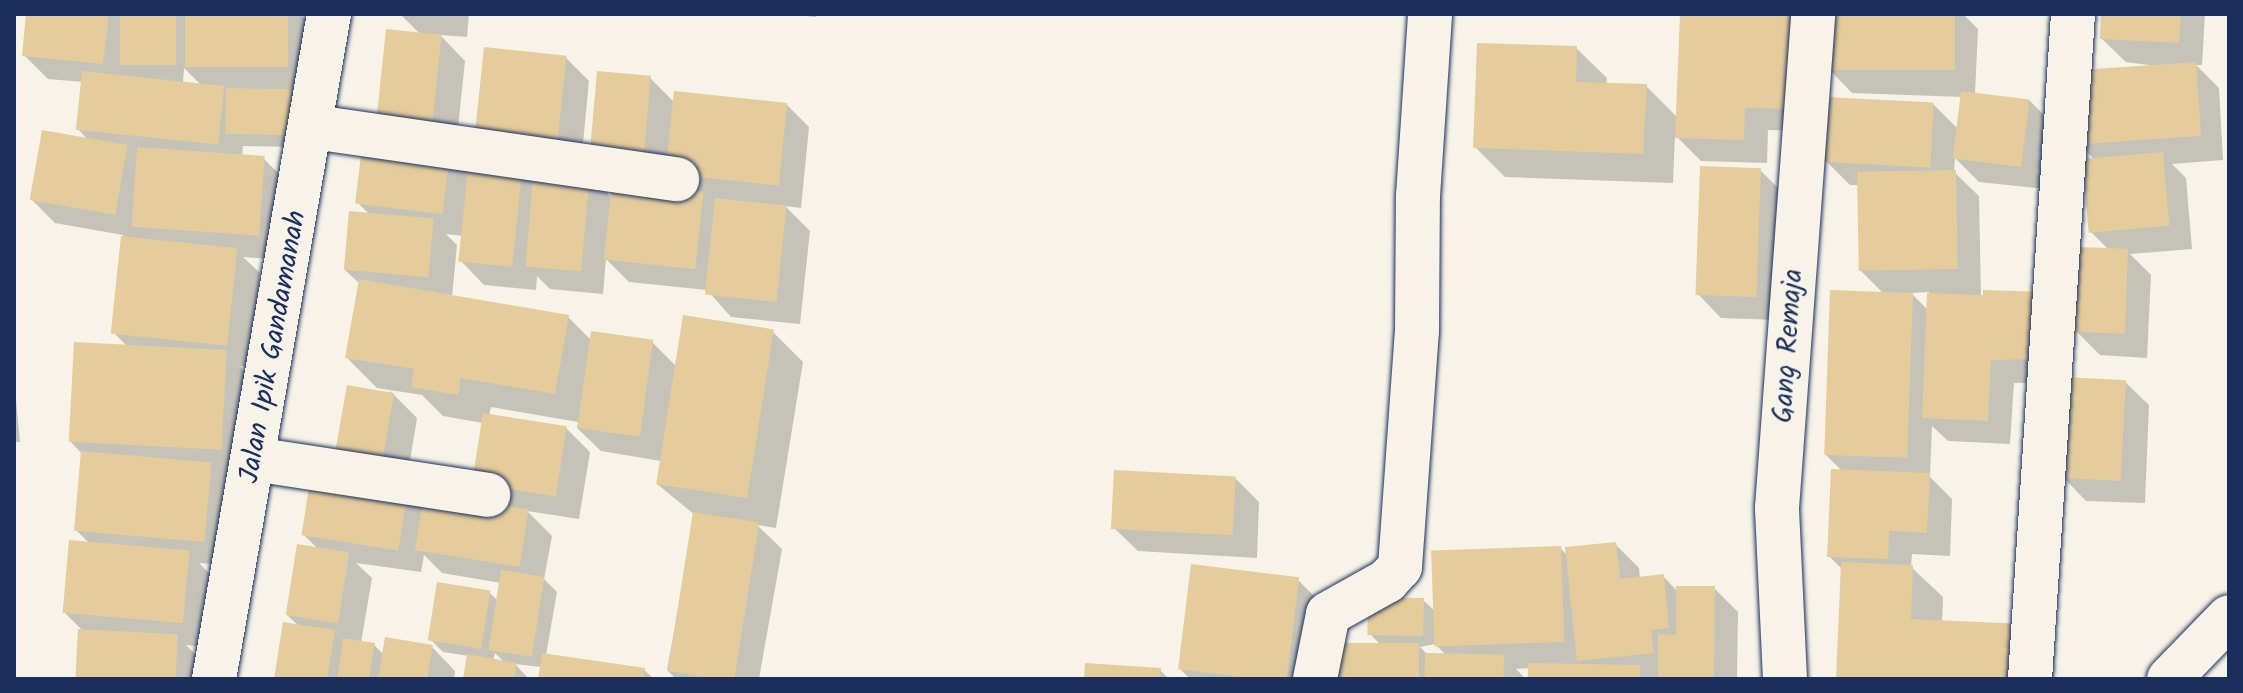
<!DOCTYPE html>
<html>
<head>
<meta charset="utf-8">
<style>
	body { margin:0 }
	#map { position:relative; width:2243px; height:693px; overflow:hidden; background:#f7f3e8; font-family:Kalam,sans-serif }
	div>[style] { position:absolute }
	.shadow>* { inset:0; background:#0003 }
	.building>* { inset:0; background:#e5cc9b; transform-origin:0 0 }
	.roads { filter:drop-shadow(0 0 2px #1b2f5e) drop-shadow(0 0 2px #1b2f5e) }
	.minor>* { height:44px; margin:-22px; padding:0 22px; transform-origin:22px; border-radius:22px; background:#f7f3e8 }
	span { translate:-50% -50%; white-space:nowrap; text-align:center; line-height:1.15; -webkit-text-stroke:6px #f7f3e8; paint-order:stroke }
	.street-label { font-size:28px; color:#1b2f5e }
	.frame { position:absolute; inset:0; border:16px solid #1b2f5e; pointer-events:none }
</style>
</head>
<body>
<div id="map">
	<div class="shadow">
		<i style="clip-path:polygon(evenodd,28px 14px,300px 14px,312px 26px,302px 147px,243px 146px,242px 157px,264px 159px,288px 183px,281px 260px,243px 257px,260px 273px,251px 367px,240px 366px,256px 382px,250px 480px,224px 479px,233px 488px,227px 565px,199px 563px,213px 577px,206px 647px,186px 645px,201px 660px,200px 679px,78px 679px,84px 632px,64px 612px,90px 544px,76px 530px,82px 454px,70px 441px,127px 346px,113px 332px,123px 235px,55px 223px,32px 200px,88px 140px,78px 129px,83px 82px,48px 79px,24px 55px,28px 14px,184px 68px,201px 85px,183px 83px,184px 68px)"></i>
		<i style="clip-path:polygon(evenodd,400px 14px,469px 14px,467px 37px,440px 35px,465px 61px,455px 157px,566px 58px,589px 81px,580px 174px,589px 175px,612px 198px,650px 78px,675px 103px,786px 104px,809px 127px,801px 208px,785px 206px,810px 231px,800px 324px,731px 317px,707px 290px,629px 282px,606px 259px,603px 294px,550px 289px,537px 276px,536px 290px,484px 285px,461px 261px,463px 236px,446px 234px,457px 245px,452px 297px,568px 317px,591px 340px,652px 342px,677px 367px,773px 332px,803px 362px,776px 528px,757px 525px,782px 549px,759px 679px,676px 679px,667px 670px,695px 515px,657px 484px,661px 461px,601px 451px,577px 428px,578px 422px,491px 407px,489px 416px,566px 428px,590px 452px,579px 519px,527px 511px,552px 536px,544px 579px,557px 592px,546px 655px,644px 670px,654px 679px,540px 679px,542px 667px,515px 664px,529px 679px,465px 679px,469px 656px,443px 652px,430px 639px,489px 592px,498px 601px,501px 583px,442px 573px,424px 555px,421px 572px,356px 563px,372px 578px,361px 643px,374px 645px,384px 655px,432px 647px,455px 671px,454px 679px,276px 679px,300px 627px,287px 615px,318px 549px,303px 534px,390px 391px,417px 418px,405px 491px,424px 509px,498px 507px,483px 423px,443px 416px,422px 395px,377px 388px,347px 358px,360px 284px,345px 270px,370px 215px,359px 204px,421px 35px,400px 14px,495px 653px,505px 663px,493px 661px,495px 653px)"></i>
		<i style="clip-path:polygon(787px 14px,816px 14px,816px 17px)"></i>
		<i style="clip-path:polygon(1682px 14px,1812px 131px,1768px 130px,1767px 163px,1701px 161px,1675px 135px,1673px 183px,1505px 177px,1475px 147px,1576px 48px,1607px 78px,1606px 85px,1646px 86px,1678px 118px)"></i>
		<i style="clip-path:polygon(evenodd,1831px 14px,1963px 14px,1978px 29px,1975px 94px,2030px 101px,2053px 124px,2045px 189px,1979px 182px,1955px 158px,1954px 172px,1979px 196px,1981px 295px,2046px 294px,2066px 380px,2125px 382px,2149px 405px,2145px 503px,2086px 501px,2063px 477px,2066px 382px,2014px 383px,2010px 444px,1948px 441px,1932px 426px,1930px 477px,1952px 499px,1950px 556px,1912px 554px,1911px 567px,1943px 597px,1942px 622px,2024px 626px,2054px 656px,2053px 679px,1838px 679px,1843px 570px,1829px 556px,1843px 472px,1825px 454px,1884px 294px,1860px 270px,1859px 185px,1850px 185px,1826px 161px,1933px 104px,1959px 130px,1963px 97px,1852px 93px,1829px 69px,1831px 14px,1929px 292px,1928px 310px,1911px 293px,1929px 292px)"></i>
		<i style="clip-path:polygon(2103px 14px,2205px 14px,2202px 65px,2196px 65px,2219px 88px,2223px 160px,2172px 164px,2186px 178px,2192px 249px,2130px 254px,2151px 275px,2147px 358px,2100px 355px,2076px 331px,2109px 250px,2090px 231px,2095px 160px,2081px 146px,2164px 67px,2126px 62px,2102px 39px)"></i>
		<i style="clip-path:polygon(1760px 170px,1784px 194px,1779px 320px,1721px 318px,1698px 294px)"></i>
		<i style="clip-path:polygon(14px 378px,20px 442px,14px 442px)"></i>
		<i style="clip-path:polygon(1235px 478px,1259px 502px,1257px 558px,1138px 551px,1114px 528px)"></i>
		<i style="clip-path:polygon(evenodd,1615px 544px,1639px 568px,1640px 579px,1663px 576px,1678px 592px,1714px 588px,1738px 612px,1737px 679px,1530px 679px,1530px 668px,1516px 669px,1526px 679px,1331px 679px,1381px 645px,1370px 634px,1423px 600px,1437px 613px,1560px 548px,1567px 555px,1615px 544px,1435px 644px,1446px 655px,1428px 655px,1420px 647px,1435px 644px)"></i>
		<i style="clip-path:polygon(1298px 580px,1322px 604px,1312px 679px,1190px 679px,1179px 668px)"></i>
		<i style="clip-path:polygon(1160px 670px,1169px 679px,1086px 679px)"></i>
	</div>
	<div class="building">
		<i style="clip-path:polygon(26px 14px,109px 14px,103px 64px,22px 56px)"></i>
		<i style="left:120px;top:14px;width:56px;height:51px"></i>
		<i style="left:185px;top:14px;width:103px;height:53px"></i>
		<i style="clip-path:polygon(1680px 14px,1792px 14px,1789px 109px,1745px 108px,1744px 140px,1675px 138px)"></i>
		<i style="left:1829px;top:14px;width:126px;height:56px"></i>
		<i style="clip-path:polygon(2101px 14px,2181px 14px,2179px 43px,2100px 39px)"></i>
		<i style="left:386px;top:29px;width:56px;height:99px;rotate:6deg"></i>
		<i style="clip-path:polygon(1477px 43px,1577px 46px,1576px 82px,1647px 84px,1643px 154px,1473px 148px)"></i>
		<i style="left:484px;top:47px;width:83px;height:93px;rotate:6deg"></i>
		<i style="left:2196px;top:62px;width:74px;height:123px;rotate:86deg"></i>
		<i style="left:82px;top:71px;width:143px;height:59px;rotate:6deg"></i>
		<i style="left:597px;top:71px;width:54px;height:87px;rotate:5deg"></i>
		<i style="left:226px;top:88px;width:65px;height:46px;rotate:1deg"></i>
		<i style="left:674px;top:91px;width:114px;height:83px;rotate:6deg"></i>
		<i style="left:1961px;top:91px;width:69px;height:68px;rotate:7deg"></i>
		<i style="left:1827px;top:97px;width:107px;height:65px;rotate:3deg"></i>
		<i style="left:42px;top:130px;width:87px;height:71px;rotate:10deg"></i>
		<i style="left:363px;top:139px;width:88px;height:65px;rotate:7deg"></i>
		<i style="left:137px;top:147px;width:128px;height:80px;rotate:4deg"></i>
		<i style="left:2163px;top:152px;width:74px;height:81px;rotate:85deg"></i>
		<i style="left:469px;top:160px;width:54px;height:102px;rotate:6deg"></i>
		<i style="left:1700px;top:166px;width:61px;height:129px;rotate:2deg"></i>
		<i style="left:534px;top:168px;width:56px;height:99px;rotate:5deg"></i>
		<i style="left:1956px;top:170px;width:99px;height:99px;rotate:89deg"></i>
		<i style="left:612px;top:182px;width:92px;height:78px;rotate:6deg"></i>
		<i style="left:715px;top:198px;width:72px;height:97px;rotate:6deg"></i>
		<i style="left:349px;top:211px;width:85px;height:59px;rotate:5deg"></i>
		<i style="left:121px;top:236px;width:117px;height:98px;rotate:6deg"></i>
		<i style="left:2078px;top:247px;width:50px;height:85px;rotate:2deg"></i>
		<i style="clip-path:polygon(359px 279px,569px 315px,555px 394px,461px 378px,458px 395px,411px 387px,414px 369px,345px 358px)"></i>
		<i style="left:1830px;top:290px;width:83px;height:165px;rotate:2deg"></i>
		<i style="clip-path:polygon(1983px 290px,2047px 292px,2043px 359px,1991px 360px,1988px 421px,1922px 418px,1927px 293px,1983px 295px)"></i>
		<i style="left:683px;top:315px;width:92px;height:171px;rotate:9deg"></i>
		<i style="left:591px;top:331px;width:63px;height:98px;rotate:8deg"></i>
		<i style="left:74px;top:342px;width:153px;height:100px;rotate:3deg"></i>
		<i style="left:2065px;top:377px;width:61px;height:101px;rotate:3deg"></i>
		<i style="left:347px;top:385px;width:48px;height:80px;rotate:10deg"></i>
		<i style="left:483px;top:413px;width:85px;height:71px;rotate:9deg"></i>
		<i style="left:81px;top:451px;width:131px;height:80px;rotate:5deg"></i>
		<i style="clip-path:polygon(1831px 469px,1930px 473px,1927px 533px,1889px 531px,1888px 559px,1827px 557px)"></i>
		<i style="left:1114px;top:470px;width:122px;height:59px;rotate:3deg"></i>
		<i style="left:311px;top:475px;width:98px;height:61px;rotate:9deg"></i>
		<i style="left:424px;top:493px;width:106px;height:58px;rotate:9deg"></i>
		<i style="left:693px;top:512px;width:67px;height:161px;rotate:9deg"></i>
		<i style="left:69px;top:540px;width:121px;height:73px;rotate:5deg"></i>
		<i style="clip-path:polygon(1616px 542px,1620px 579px,1664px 574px,1669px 628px,1651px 630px,1654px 653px,1577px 661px,1565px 547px)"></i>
		<i style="left:297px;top:544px;width:53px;height:72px;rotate:9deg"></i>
		<i style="left:1561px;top:546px;width:96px;height:130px;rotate:88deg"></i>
		<i style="clip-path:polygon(1841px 562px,1913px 565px,1911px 619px,2025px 624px,2023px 679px,1836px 679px)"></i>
		<i style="left:1191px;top:564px;width:109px;height:106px;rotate:7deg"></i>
		<i style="left:501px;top:570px;width:44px;height:81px;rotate:9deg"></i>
		<i style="left:437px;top:582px;width:54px;height:59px;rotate:9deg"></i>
		<i style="clip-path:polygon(1676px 586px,1715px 586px,1714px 679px,1658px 679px,1658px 634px,1676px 635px)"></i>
		<i style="left:1368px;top:597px;width:56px;height:38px;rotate:1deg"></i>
		<i style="clip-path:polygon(283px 622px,335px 630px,327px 679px,274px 679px)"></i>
		<i style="left:78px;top:629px;width:100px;height:50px;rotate:3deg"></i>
		<i style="clip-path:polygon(385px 637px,433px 645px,427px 679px,378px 679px)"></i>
		<i style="clip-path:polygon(343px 638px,375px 643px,369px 679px,337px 679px)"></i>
		<i style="left:1330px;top:643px;width:89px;height:36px"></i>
		<i style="clip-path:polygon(542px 653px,645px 668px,644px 679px,538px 679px)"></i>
		<i style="left:1425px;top:653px;width:79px;height:26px;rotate:1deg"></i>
		<i style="clip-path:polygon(467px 654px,517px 663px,514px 679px,463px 679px)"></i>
		<i style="clip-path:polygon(1085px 663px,1161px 668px,1160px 679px,1084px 679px)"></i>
		<i style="left:1528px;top:663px;width:112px;height:16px;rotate:1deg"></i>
	</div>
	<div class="roads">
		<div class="minor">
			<i style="left:314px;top:127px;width:367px;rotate:8.2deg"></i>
			<i style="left:254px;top:459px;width:237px;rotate:8.7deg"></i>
			<i style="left:214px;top:679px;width:675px;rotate:-80.19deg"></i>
			<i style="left:1315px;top:679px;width:66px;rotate:-78.7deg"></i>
			<i style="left:1328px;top:614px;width:68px;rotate:-29.2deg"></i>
			<i style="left:1387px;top:581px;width:19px;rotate:-47deg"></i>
			<i style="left:1400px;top:567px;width:237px;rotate:-85.9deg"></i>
			<i style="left:1417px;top:331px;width:135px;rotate:-89.6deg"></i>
			<i style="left:1418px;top:196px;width:182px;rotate:-86.2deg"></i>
			<i style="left:1785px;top:679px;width:171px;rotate:-92.7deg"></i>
			<i style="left:1777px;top:508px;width:495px;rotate:-85.8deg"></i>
			<i style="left:2030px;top:679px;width:666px;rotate:-86.3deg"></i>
			<i style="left:2169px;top:679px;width:86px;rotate:-45.9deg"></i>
		</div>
	</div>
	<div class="street-label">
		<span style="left:1789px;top:346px;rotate:-86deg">Gang Remaja</span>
		<span style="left:274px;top:347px;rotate:-80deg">Jalan Ipik Gandamanah</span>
	</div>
	<div class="frame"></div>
</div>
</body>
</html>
